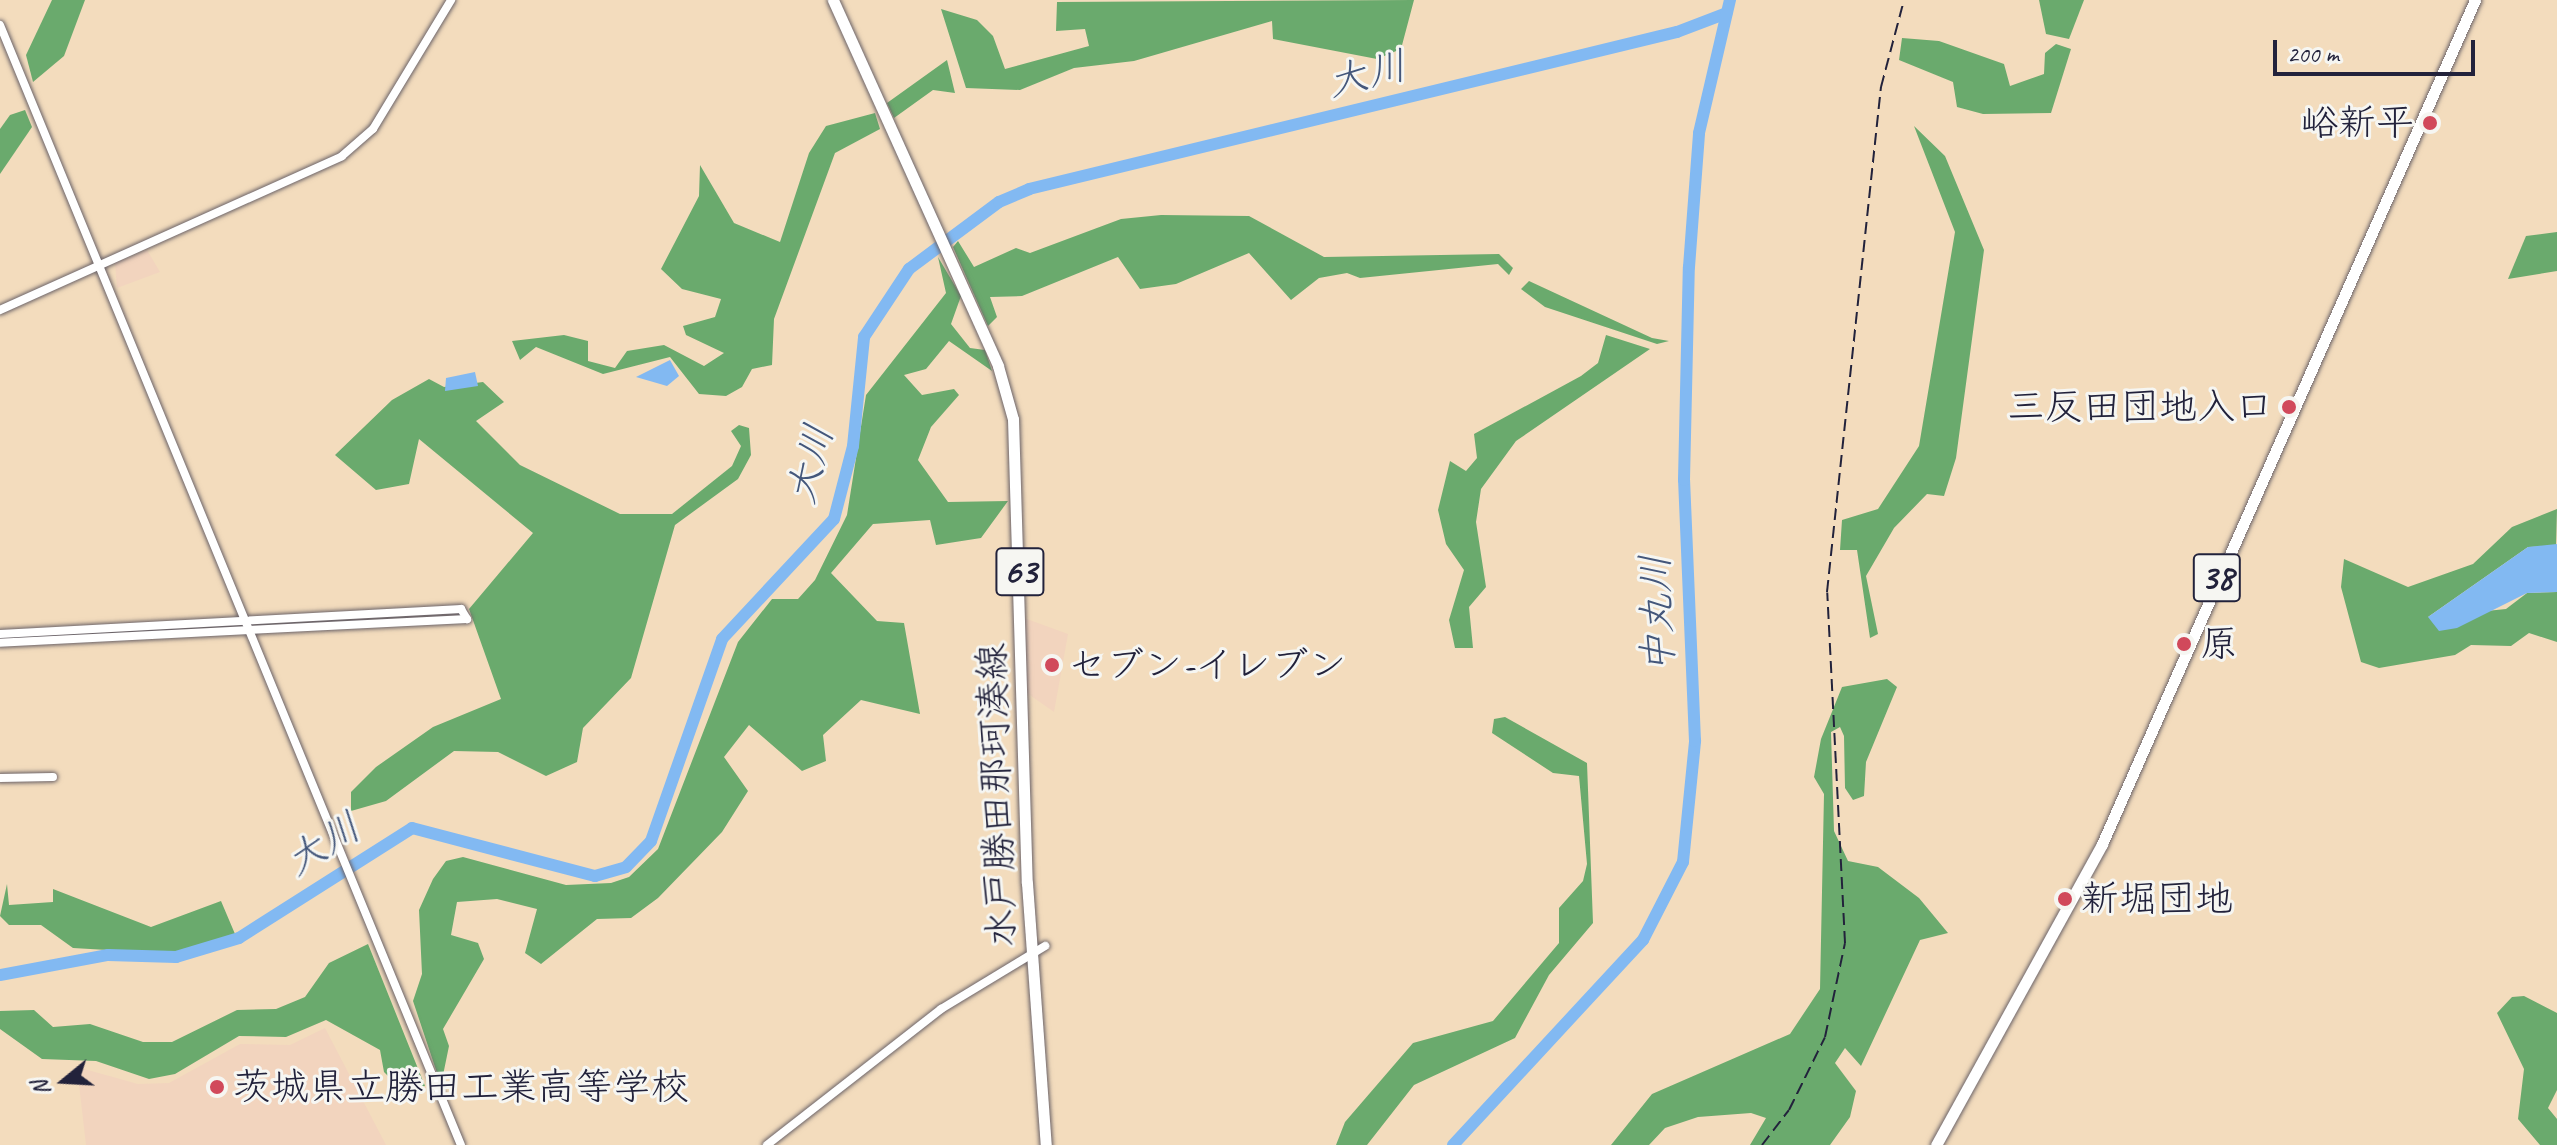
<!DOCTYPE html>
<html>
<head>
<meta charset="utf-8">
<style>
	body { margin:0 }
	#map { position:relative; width:2557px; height:1145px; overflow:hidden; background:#f3dcbd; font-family:Caveat,"Klee One",sans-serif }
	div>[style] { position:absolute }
	.built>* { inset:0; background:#f2d4be }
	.forest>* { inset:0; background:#6aaa6d }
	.water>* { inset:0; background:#82b9f2 }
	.river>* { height:12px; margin:-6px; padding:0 6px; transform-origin:6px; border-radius:6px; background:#82b9f2 }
	.roads { filter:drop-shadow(0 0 2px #6b6368) drop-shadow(0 0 2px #6b6368) }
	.tertiary>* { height:8px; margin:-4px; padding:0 4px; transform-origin:4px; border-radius:4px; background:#fff }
	.primary>* { height:11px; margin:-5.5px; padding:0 5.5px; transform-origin:5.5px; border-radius:5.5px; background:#fff }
	.rail>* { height:2px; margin-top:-1px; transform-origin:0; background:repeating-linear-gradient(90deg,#22223b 0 12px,transparent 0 18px) }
	.dots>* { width:22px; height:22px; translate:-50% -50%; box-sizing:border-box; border:4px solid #f6f6f2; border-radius:50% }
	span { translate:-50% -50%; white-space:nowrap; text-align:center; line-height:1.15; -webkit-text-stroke:6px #f6f6f2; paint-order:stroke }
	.shield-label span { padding:2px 6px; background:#f6f6f2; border:2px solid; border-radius:6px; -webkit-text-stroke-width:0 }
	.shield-label { font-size:36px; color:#22223b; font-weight:700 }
	.poi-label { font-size:38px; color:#22223b }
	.right { translate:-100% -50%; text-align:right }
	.left { translate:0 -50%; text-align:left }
	.street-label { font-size:38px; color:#22223b }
	.water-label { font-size:40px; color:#44577b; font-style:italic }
	.north { position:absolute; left:24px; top:1041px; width:80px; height:80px; -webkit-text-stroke:6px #f6f6f2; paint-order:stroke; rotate:252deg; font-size:22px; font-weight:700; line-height:32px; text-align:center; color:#22223b }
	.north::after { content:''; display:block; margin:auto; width:28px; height:36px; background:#22223b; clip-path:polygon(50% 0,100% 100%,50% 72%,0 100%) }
	.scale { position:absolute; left:2273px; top:40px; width:202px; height:36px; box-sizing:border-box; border:4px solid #22223b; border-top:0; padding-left:10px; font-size:24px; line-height:28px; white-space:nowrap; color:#22223b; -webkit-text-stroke:6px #f6f6f2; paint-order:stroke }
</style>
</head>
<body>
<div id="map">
	<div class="built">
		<i style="clip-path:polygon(147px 250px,160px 272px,117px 288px,115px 263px)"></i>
		<i style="clip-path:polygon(1024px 618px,1068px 634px,1054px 712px,1024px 691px)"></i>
		<i style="clip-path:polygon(325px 1028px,386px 1145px,86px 1145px,77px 1067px,138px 1084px,169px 1083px,240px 1044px,290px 1045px)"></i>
	</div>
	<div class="forest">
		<i style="clip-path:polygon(52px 0,85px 0,64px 56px,33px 82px,26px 55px)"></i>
		<i style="clip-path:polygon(1414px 0,1401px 49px,1377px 59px,1273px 39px,1272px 21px,1134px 61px,1074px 68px,1020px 90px,966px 88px,941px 9px,977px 20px,993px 36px,1005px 69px,1089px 46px,1085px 29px,1056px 31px,1057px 2px)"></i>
		<i style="clip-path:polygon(2039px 0,2084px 0,2069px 39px,2046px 34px)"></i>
		<i style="clip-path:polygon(1902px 38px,1939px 41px,2004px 64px,2010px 86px,2044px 74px,2045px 53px,2056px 44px,2071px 49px,2051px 113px,1983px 114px,1957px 107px,1953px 82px,1899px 60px)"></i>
		<i style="clip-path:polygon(947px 60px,955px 93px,933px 90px,894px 118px,887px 103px)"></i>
		<i style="clip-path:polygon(25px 110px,32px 127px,0 174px,0 129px,10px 115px)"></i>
		<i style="clip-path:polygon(875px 113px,880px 129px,835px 153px,774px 319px,772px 365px,752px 369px,742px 387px,726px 396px,699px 394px,670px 357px,603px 374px,536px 347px,520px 360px,512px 341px,564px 335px,588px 341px,588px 361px,615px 368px,627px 351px,664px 345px,704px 366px,724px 353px,686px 335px,683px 326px,715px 317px,721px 299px,682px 289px,661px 269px,699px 196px,700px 165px,734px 223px,780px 242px,809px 153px,826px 126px)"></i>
		<i style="clip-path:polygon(1914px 126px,1945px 156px,1984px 250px,1956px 458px,1944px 496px,1927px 494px,1894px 528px,1866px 576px,1878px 634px,1870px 638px,1857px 550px,1840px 550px,1842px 520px,1878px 509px,1919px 446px,1955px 232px)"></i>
		<i style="clip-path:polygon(1161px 215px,1249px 216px,1324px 257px,1499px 254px,1513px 268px,1509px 275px,1498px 264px,1360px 278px,1347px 273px,1319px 278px,1291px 300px,1249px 253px,1176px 284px,1140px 289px,1118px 257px,1022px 296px,990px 297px,997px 317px,988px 326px,953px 247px,958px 241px,974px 267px,1016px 248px,1030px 253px,1121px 219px)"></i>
		<i style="clip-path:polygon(2557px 232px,2557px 271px,2508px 279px,2526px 236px)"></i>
		<i style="clip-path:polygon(938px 257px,961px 296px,951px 324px,970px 348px,985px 350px,992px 371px,949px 341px,926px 369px,904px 375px,922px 395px,954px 389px,959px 395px,931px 427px,918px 460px,948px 502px,1008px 501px,981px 538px,936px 545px,930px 520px,873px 524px,831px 573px,877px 621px,904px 623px,920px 714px,861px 700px,823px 735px,826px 761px,802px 771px,749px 725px,724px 757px,748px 791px,722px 832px,658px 898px,631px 918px,597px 919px,541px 964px,525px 953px,537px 909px,497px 899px,457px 902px,451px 935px,478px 943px,484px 959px,443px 1029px,449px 1046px,441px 1085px,413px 1001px,422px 974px,419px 910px,433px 879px,446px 861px,463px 857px,566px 885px,611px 883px,629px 877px,658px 849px,738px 642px,772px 599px,798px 599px,815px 580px,847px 515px,866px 395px,946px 293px)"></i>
		<i style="clip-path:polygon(1529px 281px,1652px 338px,1669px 341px,1657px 344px,1545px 307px,1521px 289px)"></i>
		<i style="clip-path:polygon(1606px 335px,1650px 349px,1516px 441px,1481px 489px,1476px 522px,1486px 587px,1469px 607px,1473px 648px,1455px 648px,1449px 620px,1464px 570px,1446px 544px,1438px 510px,1450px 461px,1466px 471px,1477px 458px,1474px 434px,1581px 376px,1598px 363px)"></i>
		<i style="clip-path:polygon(429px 379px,444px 387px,483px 382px,504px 402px,476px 421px,520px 465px,620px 514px,672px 514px,732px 466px,741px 446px,731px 431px,739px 425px,749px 428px,751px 455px,738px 479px,675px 525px,631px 678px,583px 728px,577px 762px,546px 776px,498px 752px,454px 751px,386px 801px,351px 811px,351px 792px,376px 767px,433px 727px,501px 699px,469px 609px,533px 533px,419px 439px,409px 484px,376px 490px,335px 455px,392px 400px)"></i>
		<i style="clip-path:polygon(2557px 509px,2556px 546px,2528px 547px,2428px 617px,2506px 609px,2527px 593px,2557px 592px,2557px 642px,2529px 633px,2511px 646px,2471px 645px,2455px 655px,2379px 668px,2361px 662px,2341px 587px,2344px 559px,2408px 587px,2473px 564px,2512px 527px)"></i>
		<i style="clip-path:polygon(1887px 679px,1897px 687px,1866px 762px,1864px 796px,1853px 800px,1845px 788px,1844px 736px,1840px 727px,1831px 732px,1834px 831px,1848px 861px,1878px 867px,1919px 898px,1948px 933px,1920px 940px,1861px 1066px,1845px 1048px,1835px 1063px,1856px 1091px,1850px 1117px,1830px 1145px,1750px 1145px,1766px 1118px,1751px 1113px,1698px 1117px,1665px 1128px,1649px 1145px,1611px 1145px,1652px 1094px,1790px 1034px,1820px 989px,1824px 794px,1814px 777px,1821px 739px,1842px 687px)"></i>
		<i style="clip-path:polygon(1505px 717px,1587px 763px,1593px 923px,1549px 975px,1515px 1038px,1414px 1085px,1367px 1145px,1336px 1145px,1345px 1122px,1413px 1043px,1493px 1021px,1559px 943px,1559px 908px,1583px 881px,1587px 864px,1579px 776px,1553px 773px,1492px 733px,1494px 719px)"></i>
		<i style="clip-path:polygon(7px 884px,9px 905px,53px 902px,53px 889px,151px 927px,221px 901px,235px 934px,176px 954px,73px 948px,41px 925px,9px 925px,0 916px)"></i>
		<i style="clip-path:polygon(368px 944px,425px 1086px,401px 1089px,384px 1072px,380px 1050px,326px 1020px,286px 1037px,239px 1036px,175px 1074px,149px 1079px,96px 1061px,42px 1059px,0 1029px,0 1011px,34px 1010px,53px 1027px,90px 1024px,143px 1042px,172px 1042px,237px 1010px,276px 1009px,305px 997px,329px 963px)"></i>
		<i style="clip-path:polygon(2524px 996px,2557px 1013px,2557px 1090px,2548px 1108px,2557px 1119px,2557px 1145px,2540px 1145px,2518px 1119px,2524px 1069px,2497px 1013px,2512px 997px)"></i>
	</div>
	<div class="water">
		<i style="clip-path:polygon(670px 360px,679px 376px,667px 386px,636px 377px)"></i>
		<i style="clip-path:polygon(475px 372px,478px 386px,445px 391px,446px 378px)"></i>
		<i style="clip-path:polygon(2557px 544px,2557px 592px,2527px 593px,2457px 628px,2439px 631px,2428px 617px,2528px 547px)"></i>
	</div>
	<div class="river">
		<i style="left:0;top:975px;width:110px;rotate:-10.5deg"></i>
		<i style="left:108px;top:955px;width:68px;rotate:1.7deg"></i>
		<i style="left:176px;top:957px;width:66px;rotate:-16.8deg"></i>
		<i style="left:239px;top:938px;width:205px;rotate:-32.4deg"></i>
		<i style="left:412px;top:828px;width:189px;rotate:14.7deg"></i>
		<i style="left:595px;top:876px;width:32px;rotate:-16deg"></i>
		<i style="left:626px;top:867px;width:36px;rotate:-46deg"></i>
		<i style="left:651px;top:841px;width:214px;rotate:-70.6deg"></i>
		<i style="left:722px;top:639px;width:164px;rotate:-47deg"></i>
		<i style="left:834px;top:519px;width:75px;rotate:-75.4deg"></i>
		<i style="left:853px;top:446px;width:110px;rotate:-84.2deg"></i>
		<i style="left:864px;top:337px;width:82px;rotate:-56.5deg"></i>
		<i style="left:909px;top:269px;width:112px;rotate:-36.7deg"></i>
		<i style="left:999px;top:202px;width:33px;rotate:-23deg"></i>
		<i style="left:1029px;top:189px;width:667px;rotate:-13.62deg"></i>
		<i style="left:1677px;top:32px;width:53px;rotate:-20.8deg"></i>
		<i style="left:1453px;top:1145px;width:280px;rotate:-47.2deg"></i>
		<i style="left:1643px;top:940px;width:88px;rotate:-62.9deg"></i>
		<i style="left:1683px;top:862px;width:122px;rotate:-84.3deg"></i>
		<i style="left:1695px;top:741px;width:261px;rotate:-92.4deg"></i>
		<i style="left:1684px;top:480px;width:213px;rotate:-88.7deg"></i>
		<i style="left:1689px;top:267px;width:134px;rotate:-85.7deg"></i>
		<i style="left:1699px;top:133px;width:137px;rotate:-76.9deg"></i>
	</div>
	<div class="roads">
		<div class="tertiary">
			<i style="left:0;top:25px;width:1211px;rotate:67.63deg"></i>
			<i style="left:0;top:310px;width:375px;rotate:-24.2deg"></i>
			<i style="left:342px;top:156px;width:41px;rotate:-41.1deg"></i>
			<i style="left:373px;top:129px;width:151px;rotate:-58.8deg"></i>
			<i style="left:0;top:634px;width:462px;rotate:-3.1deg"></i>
			<i style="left:461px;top:609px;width:12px;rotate:59deg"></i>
			<i style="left:467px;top:619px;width:468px;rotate:177.1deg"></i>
			<i style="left:0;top:778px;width:53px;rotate:-1.1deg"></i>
			<i style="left:767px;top:1145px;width:221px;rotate:-38deg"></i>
			<i style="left:941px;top:1009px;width:122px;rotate:-31.2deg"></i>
		</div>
		<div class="primary">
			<i style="left:833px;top:0;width:401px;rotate:65.7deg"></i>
			<i style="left:998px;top:366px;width:55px;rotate:74.2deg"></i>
			<i style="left:1013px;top:419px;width:464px;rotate:88.3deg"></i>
			<i style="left:1027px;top:883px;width:263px;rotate:85.9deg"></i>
			<i style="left:1936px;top:1145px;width:344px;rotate:-61.1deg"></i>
			<i style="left:2102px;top:844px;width:923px;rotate:-66.16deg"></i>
		</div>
	</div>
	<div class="rail">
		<i style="left:1762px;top:1145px;width:44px;rotate:-52.4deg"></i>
		<i style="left:1789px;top:1110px;width:81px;rotate:-63.7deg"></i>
		<i style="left:1825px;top:1037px;width:96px;rotate:-78deg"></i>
		<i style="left:1845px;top:943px;width:351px;rotate:-92.9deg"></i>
		<i style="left:1827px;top:592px;width:508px;rotate:-83.9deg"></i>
		<i style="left:1881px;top:87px;width:90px;rotate:-75.2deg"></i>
	</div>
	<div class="dots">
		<i style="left:2430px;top:123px;background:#d1495b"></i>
		<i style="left:2289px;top:407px;background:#d1495b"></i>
		<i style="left:2184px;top:644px;background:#d1495b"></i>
		<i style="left:1052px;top:665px;background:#d1495b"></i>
		<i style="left:2065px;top:899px;background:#d1495b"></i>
		<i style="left:217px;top:1087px;background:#d1495b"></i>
	</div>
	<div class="shield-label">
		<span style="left:1020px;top:572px">63</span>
		<span style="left:2217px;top:578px">38</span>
	</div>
	<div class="poi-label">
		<span class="right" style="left:2414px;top:123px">峪新平</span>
		<span class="right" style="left:2273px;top:407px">三反田団地入口</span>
		<span class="left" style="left:2200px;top:644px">原</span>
		<span class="left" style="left:1068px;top:665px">セブン-イレブン</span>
		<span class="left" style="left:2081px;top:899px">新堀団地</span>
		<span class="left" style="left:233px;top:1087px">茨城県立勝田工業高等学校</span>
	</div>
	<div class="street-label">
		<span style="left:997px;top:795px;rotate:-92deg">水戸勝田那珂湊線</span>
	</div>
	<div class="water-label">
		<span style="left:1367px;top:74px;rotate:-14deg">大川</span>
		<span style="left:810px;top:464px;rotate:-75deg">大川</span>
		<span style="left:1657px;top:614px;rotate:-92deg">中丸川</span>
		<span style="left:323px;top:844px;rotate:-32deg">大川</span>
	</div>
	<div class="north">N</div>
	<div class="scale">200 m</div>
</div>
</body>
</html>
